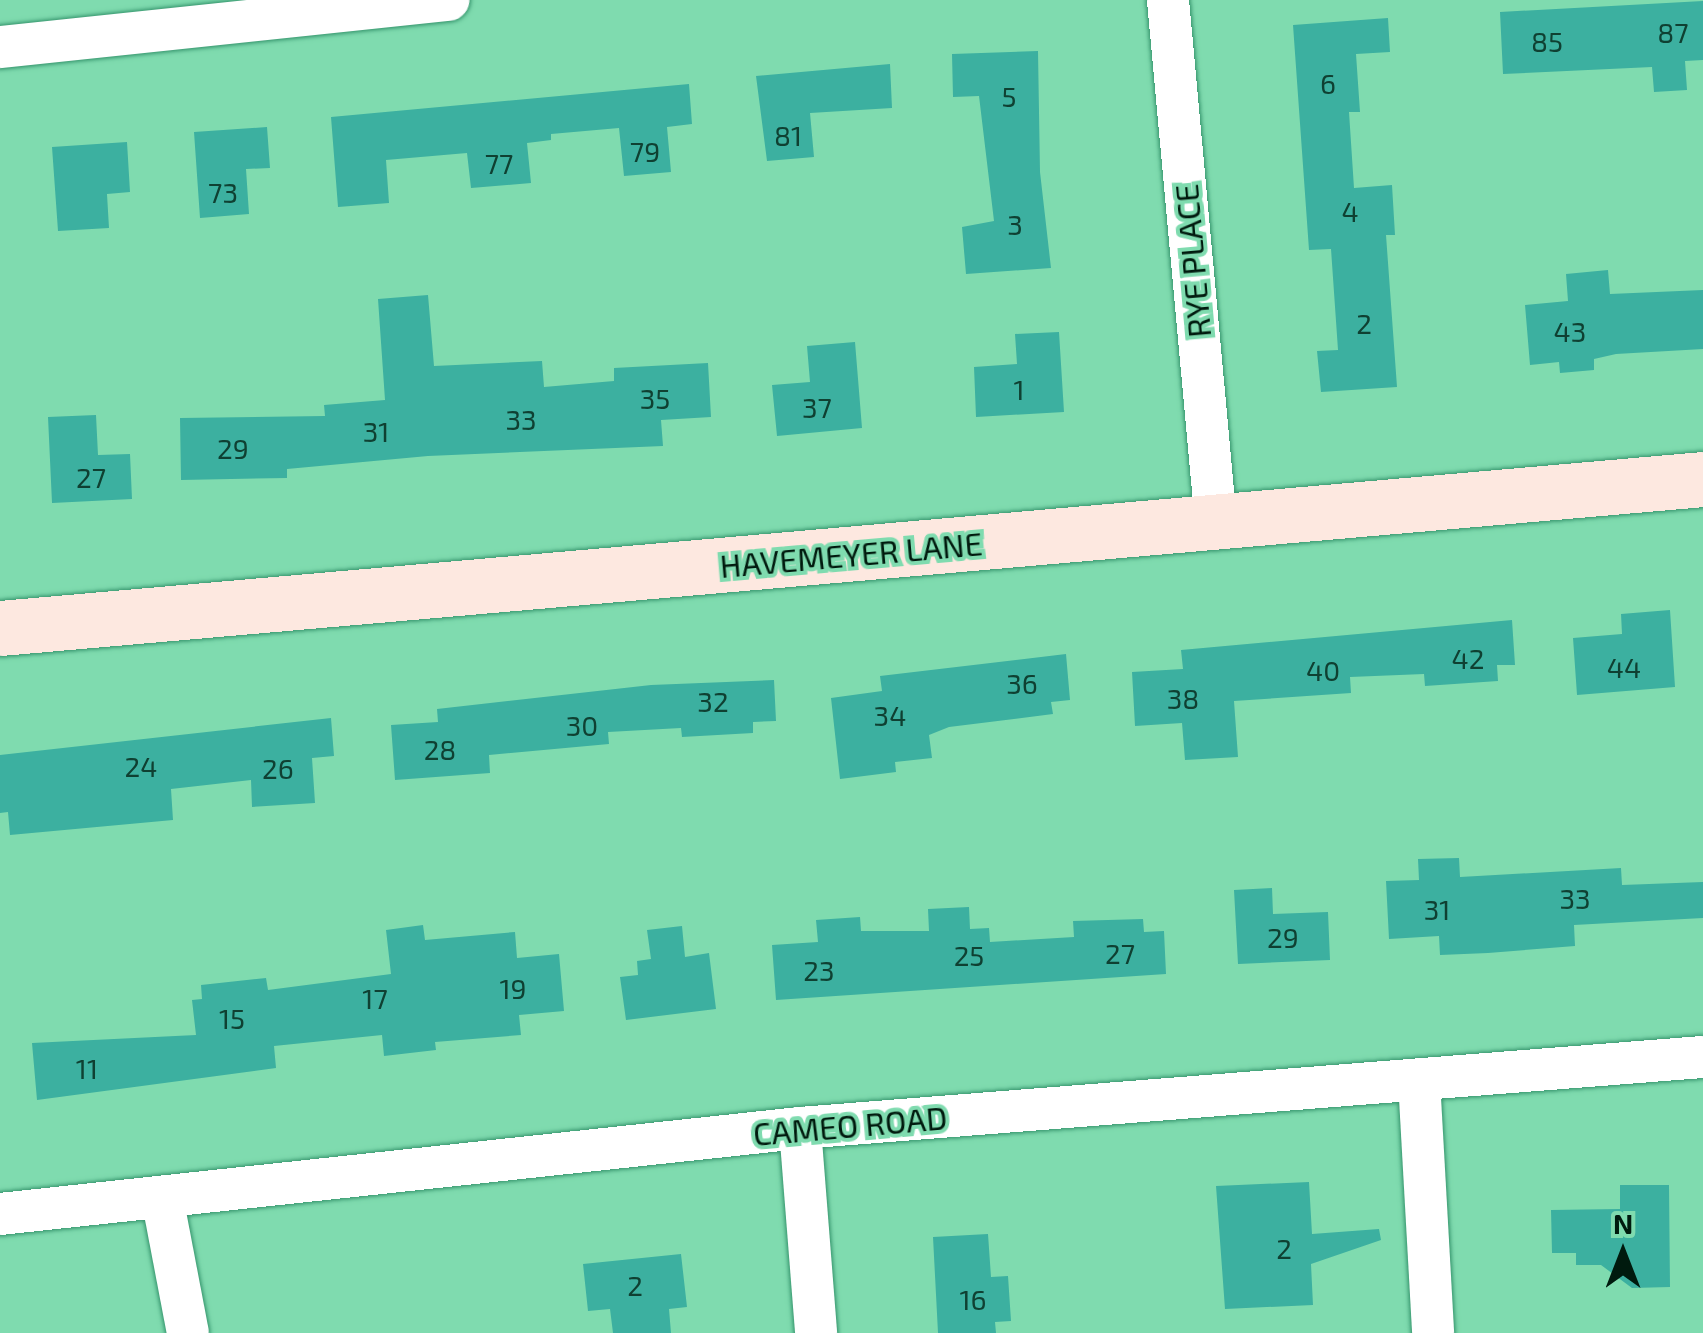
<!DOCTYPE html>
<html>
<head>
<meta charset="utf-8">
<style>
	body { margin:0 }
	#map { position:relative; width:1703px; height:1333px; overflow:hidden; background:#7fdbaf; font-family:"Exo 2",sans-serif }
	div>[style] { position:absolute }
	.building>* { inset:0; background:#3cb0a0 }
	.roads { filter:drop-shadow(0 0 2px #36956d) drop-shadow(0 0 2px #36956d) }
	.street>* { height:42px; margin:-21px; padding:0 21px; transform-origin:21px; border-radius:21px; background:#fff }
	.secondary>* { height:55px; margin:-27.5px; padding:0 27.5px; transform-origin:27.5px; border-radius:27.5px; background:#fde8e0 }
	span { translate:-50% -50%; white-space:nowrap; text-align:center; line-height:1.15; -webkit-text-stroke:8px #7fdbaf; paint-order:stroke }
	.number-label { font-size:28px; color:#0f4032 }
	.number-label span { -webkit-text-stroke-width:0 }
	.street-label { font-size:32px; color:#001a0e }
	.north { position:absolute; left:1573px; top:1203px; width:100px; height:100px; -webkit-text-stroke:8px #7fdbaf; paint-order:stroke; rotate:0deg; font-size:28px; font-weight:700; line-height:40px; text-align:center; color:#001a0e }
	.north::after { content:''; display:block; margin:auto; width:35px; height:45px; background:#001a0e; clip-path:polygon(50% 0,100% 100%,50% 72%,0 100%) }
</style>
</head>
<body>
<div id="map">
	<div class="building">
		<i style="clip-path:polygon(1703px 1px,1703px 60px,1685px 61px,1687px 90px,1654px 92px,1652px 67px,1503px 74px,1500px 12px)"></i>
		<i style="clip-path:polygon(1388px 18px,1390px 52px,1356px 54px,1360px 112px,1349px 112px,1354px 188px,1392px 185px,1395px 235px,1386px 235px,1397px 387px,1321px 392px,1317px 351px,1338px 350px,1331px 249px,1309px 250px,1293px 25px)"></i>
		<i style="clip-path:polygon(1038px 51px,1040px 172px,1051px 268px,966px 274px,962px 227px,994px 221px,979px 96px,953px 97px,952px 54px)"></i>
		<i style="clip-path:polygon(890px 64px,892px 108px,810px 113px,814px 157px,767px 161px,756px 76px)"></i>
		<i style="clip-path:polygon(689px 84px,692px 124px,667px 127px,671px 172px,624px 176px,619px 128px,551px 134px,551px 140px,527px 143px,531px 183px,471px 188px,467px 153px,386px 160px,389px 203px,338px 207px,331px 117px)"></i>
		<i style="clip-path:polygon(267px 127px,270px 168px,246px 169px,249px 214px,200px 218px,194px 132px)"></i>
		<i style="clip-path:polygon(127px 142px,130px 192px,107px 194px,109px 228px,58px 231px,52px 147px)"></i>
		<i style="clip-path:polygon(1608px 270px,1610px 294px,1703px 290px,1703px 349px,1616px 354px,1594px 359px,1594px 370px,1560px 373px,1559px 362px,1530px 365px,1525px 305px,1568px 301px,1566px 274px)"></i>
		<i style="clip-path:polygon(428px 295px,434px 366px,542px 361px,544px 387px,614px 381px,614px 368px,708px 363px,711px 417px,661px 420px,663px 446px,428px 456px,287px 469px,287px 478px,181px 480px,180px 418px,325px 416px,324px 405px,385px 400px,378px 299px)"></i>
		<i style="clip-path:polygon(1059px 332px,1064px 412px,976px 417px,974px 367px,1017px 364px,1015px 334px)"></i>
		<i style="clip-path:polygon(855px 342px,862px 428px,777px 436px,772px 385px,810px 382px,807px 346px)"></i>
		<i style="clip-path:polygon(96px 415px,98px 455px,130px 454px,132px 499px,52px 503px,48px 417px)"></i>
		<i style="clip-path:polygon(1670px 610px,1675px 687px,1577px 695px,1573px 638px,1622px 634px,1621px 614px)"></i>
		<i style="clip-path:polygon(1512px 620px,1515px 665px,1497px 665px,1498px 681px,1425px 686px,1424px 674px,1350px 677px,1351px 693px,1234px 701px,1238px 757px,1185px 760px,1182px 723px,1135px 726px,1132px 672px,1183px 669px,1181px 650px)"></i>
		<i style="clip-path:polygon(1066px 654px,1070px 700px,1051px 702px,1053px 714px,949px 727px,929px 735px,932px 758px,895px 762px,896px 772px,840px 779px,831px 698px,882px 691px,880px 676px)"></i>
		<i style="clip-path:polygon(774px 680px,776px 721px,753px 722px,753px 733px,682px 737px,681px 728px,608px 732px,609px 744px,489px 755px,490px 773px,395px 780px,391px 725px,438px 722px,437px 709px,651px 685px)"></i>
		<i style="clip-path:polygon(331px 718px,334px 756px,312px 758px,315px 803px,252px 807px,251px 780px,171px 789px,173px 820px,10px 835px,8px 812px,0 813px,0 755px)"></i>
		<i style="clip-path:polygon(1459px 858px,1460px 877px,1621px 868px,1622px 885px,1703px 882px,1703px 918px,1574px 925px,1575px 946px,1488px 953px,1440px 955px,1439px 936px,1389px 939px,1386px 881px,1419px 880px,1418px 859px)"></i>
		<i style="clip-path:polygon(1272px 888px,1273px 914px,1328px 912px,1330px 960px,1238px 964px,1234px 890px)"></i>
		<i style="clip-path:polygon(969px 907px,970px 929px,989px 928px,990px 942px,1074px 937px,1073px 921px,1143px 919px,1144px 932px,1164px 931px,1166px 974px,776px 1000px,772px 945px,818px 942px,816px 920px,860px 917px,861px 931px,929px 931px,928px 909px)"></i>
		<i style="clip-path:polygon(423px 925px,425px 940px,515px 932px,517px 958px,559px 954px,564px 1011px,519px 1015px,521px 1035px,435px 1042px,436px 1050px,384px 1056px,382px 1035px,274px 1046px,276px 1068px,37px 1100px,32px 1043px,196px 1035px,192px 1000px,202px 999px,201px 985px,266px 978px,268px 990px,391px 974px,386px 930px)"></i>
		<i style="clip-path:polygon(682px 926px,685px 957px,709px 953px,716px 1009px,626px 1020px,620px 977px,638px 975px,637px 961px,651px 959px,647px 930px)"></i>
		<i style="clip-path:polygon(1309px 1182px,1312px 1234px,1379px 1229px,1381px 1240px,1311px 1264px,1313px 1305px,1225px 1309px,1216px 1186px)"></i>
		<i style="clip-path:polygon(1620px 1185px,1669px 1185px,1670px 1287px,1632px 1288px,1601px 1265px,1576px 1265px,1576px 1253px,1552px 1253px,1551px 1210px,1620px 1209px)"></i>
		<i style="clip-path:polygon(988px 1234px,991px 1277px,1008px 1276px,1011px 1321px,995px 1322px,996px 1333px,938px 1333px,933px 1237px)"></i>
		<i style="clip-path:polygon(681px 1254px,687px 1307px,669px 1309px,671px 1333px,613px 1333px,610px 1309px,588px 1311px,583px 1264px)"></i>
	</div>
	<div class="roads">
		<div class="street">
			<i style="left:1168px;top:0;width:525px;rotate:84.76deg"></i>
			<i style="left:0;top:47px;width:451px;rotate:-6deg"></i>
			<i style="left:1419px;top:1080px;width:253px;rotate:86.8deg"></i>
			<i style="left:800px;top:1128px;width:206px;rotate:85.5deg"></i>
			<i style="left:162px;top:1197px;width:138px;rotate:79.2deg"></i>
			<i style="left:0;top:1214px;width:805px;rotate:-6.14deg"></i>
			<i style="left:800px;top:1128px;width:906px;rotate:-4.5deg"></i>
		</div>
		<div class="secondary">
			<i style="left:0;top:628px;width:1710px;rotate:-5deg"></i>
		</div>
	</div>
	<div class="number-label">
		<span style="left:1673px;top:32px">87</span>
		<span style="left:1547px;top:41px">85</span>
		<span style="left:1328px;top:83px">6</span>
		<span style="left:1009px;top:96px">5</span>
		<span style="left:788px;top:135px">81</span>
		<span style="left:645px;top:151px">79</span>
		<span style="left:499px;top:163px">77</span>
		<span style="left:223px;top:192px">73</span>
		<span style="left:1350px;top:211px">4</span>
		<span style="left:1015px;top:224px">3</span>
		<span style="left:1364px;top:323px">2</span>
		<span style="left:1570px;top:331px">43</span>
		<span style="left:1019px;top:389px">1</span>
		<span style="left:655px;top:398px">35</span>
		<span style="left:817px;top:407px">37</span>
		<span style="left:521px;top:419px">33</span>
		<span style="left:376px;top:431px">31</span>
		<span style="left:233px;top:448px">29</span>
		<span style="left:91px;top:477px">27</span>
		<span style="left:1468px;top:658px">42</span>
		<span style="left:1624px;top:667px">44</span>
		<span style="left:1323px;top:670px">40</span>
		<span style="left:1022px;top:683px">36</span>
		<span style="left:1183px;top:698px">38</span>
		<span style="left:713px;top:701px">32</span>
		<span style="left:890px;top:715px">34</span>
		<span style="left:582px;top:725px">30</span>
		<span style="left:440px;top:749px">28</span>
		<span style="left:141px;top:766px">24</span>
		<span style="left:278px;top:768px">26</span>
		<span style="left:1575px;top:898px">33</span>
		<span style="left:1437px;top:909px">31</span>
		<span style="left:1283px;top:937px">29</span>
		<span style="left:1120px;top:953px">27</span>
		<span style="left:969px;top:955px">25</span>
		<span style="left:819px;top:970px">23</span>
		<span style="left:513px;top:988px">19</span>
		<span style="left:375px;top:998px">17</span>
		<span style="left:232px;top:1018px">15</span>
		<span style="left:87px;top:1068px">11</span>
		<span style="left:1284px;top:1248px">2</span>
		<span style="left:635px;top:1285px">2</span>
		<span style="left:973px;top:1299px">16</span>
	</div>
	<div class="street-label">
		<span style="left:1192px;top:261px;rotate:-95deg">RYE PLACE</span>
		<span style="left:851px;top:554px;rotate:-5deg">HAVEMEYER LANE</span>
		<span style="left:850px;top:1125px;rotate:-5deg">CAMEO ROAD</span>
	</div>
	<div class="north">N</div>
</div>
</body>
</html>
